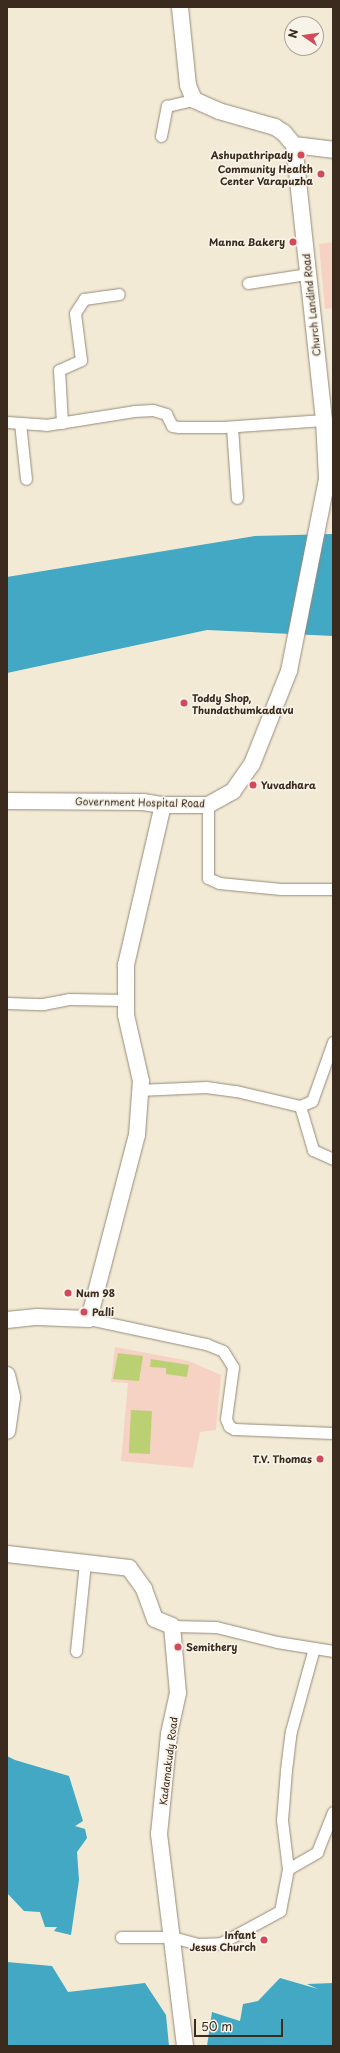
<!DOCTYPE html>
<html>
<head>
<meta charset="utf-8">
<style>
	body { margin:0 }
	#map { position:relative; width:340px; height:2053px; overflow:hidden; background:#f2ead5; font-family:"Playpen Sans",sans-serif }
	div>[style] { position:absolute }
	.built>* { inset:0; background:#f6d2c5 }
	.green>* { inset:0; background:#bbd073; transform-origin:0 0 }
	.water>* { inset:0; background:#43a8c3 }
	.roads { filter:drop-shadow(0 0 1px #968a7a) drop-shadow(0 0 1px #968a7a) }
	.street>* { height:11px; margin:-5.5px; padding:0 5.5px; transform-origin:5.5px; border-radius:5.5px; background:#fff }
	.secondary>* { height:16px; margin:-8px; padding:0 8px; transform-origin:8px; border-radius:8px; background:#fff }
	.dots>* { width:11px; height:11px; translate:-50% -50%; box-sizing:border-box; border:2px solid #f7f3e8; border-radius:50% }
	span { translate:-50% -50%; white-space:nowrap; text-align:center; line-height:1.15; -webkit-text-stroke:3.5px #f7f3e8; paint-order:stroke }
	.poi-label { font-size:10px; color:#3b2a1e; font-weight:700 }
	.right { translate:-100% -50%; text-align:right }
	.left { translate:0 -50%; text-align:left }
	.street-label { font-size:10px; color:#3b2a1e }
	.frame { position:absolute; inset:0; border:8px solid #3b2a1e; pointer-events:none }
	.north { position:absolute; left:284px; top:16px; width:40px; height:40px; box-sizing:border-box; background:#f7f3e8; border:1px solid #aca397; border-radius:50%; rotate:283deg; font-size:11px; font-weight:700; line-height:16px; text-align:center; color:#3b2a1e }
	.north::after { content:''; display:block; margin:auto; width:14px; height:18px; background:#d1495b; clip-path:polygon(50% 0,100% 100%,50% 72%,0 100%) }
	.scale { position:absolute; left:194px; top:2019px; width:89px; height:18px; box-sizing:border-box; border:2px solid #3b2a1e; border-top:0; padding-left:5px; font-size:12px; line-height:14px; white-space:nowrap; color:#3b2a1e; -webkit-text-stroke:3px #f7f3e8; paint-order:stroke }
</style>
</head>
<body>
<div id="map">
	<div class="built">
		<i style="clip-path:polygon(333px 242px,333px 308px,325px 309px,319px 244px)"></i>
		<i style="clip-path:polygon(115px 1347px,189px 1361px,221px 1375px,216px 1430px,200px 1432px,193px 1468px,121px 1461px,128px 1383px,111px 1382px)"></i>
	</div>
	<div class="green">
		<i style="clip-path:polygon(118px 1353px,143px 1356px,139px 1381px,113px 1379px)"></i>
		<i style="clip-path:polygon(151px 1359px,189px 1365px,187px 1377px,166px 1374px,166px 1368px,150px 1367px)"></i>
		<i style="left:131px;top:1410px;width:21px;height:43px;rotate:3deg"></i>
	</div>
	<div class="water">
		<i style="clip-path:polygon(333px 534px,333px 636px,207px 630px,7px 673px,7px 577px,255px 536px)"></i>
		<i style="clip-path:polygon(7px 1756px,15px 1760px,69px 1776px,83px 1821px,75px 1826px,85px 1829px,87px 1838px,77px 1852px,79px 1880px,71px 1935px,54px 1931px,57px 1927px,45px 1927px,40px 1912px,24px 1911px,7px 1893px)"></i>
		<i style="clip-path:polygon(7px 1962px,52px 1966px,68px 1992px,145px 1983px,166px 2015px,169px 2046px,7px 2046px)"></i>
		<i style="clip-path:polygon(280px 1978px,318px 1989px,307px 1984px,333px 1983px,333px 2046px,207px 2046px,212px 2012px,240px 2021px,243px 2004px,258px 2001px)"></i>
	</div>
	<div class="roads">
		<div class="street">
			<i style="left:161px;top:136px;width:31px;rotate:-79deg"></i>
			<i style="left:167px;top:106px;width:28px;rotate:-13deg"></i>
			<i style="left:248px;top:283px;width:60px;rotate:-8.7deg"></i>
			<i style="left:7px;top:422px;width:39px;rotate:4deg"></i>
			<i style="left:46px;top:425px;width:89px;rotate:-9deg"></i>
			<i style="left:134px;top:411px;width:19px;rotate:-3deg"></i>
			<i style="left:153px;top:410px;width:14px;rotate:17deg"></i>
			<i style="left:166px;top:414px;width:13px;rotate:63deg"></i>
			<i style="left:172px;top:426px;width:7px;rotate:8deg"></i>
			<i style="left:179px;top:427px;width:44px"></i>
			<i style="left:223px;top:427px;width:101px;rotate:-4deg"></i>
			<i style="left:20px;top:423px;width:56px;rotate:83.9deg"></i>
			<i style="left:62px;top:423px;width:53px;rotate:-93.2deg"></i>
			<i style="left:59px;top:370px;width:24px;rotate:-24deg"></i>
			<i style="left:81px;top:360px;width:47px;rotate:-97.3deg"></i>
			<i style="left:75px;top:313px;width:17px;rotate:-57deg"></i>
			<i style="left:84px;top:299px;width:35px;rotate:-8deg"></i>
			<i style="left:232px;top:427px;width:71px;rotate:86deg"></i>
			<i style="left:208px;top:805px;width:73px;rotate:90deg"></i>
			<i style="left:208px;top:878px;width:12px;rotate:24deg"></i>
			<i style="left:219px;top:883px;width:62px;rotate:5.5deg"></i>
			<i style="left:281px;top:889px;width:52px"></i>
			<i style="left:7px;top:1003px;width:36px;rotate:2deg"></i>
			<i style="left:43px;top:1004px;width:26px;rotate:-11deg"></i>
			<i style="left:69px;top:999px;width:57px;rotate:1deg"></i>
			<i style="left:139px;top:1090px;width:67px;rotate:-2.6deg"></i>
			<i style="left:206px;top:1087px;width:30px;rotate:8deg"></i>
			<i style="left:236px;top:1091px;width:66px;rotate:13.2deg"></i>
			<i style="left:300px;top:1106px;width:46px;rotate:73.5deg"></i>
			<i style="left:313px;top:1150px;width:22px;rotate:24deg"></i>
			<i style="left:300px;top:1106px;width:13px;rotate:-23deg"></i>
			<i style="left:312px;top:1101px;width:63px;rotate:-70.4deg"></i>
			<i style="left:89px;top:1319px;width:120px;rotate:12.1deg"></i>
			<i style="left:206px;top:1344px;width:18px;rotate:22deg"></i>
			<i style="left:223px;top:1351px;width:19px;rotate:58deg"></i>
			<i style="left:233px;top:1367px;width:52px;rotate:97.7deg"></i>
			<i style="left:226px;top:1419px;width:8px;rotate:67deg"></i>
			<i style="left:229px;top:1426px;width:6px;rotate:31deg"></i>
			<i style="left:234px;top:1429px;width:99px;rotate:2.3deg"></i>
			<i style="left:172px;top:1626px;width:44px;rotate:1.3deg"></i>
			<i style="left:216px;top:1627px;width:63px;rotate:13.8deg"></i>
			<i style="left:277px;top:1642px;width:57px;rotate:9.1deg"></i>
			<i style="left:76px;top:1651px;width:88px;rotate:-84.2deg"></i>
			<i style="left:288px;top:1869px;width:49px;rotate:-97deg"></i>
			<i style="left:282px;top:1820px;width:50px;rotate:-85.4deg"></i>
			<i style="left:286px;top:1770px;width:39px;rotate:-83deg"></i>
			<i style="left:291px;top:1731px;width:86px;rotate:-74.5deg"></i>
			<i style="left:121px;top:1937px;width:51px"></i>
			<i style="left:172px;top:1937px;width:27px;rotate:15deg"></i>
			<i style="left:198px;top:1944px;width:23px;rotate:-2deg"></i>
			<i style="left:221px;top:1943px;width:67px;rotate:-28.5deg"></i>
			<i style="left:280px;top:1911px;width:43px;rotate:-79.2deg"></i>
			<i style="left:288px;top:1869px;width:34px;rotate:-30deg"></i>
			<i style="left:317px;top:1852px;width:43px;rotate:-68.2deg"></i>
		</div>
		<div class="secondary">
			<i style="left:294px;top:145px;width:39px;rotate:7deg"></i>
			<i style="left:7px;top:801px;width:136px;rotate:0.4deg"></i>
			<i style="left:143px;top:802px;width:20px;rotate:9deg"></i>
			<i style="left:163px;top:805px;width:45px"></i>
			<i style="left:208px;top:805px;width:29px;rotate:-29deg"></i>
			<i style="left:233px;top:791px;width:33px;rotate:-55deg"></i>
			<i style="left:252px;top:764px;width:100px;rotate:-68.3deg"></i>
			<i style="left:289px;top:671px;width:196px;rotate:-78.8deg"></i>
			<i style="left:327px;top:479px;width:59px;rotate:-92.9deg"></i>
			<i style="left:324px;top:420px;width:277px;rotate:-96.2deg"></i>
			<i style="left:294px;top:145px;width:16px;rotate:-130deg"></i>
			<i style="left:284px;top:133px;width:11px;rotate:-146deg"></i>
			<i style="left:275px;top:127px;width:58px;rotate:-164.1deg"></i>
			<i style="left:219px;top:111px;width:27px;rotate:-156deg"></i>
			<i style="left:194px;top:100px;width:16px;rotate:-112deg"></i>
			<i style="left:188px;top:85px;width:78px;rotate:-95.9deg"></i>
			<i style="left:7px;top:1320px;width:30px;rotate:-6deg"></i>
			<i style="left:37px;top:1317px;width:52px;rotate:2.2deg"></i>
			<i style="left:89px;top:1319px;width:190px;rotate:-75.4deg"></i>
			<i style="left:137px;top:1135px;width:54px;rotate:-85.8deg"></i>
			<i style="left:141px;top:1081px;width:68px;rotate:-102.8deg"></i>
			<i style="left:126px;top:1015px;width:50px;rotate:-90deg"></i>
			<i style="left:126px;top:965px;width:164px;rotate:-77deg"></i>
			<i style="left:7px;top:1375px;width:23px;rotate:77deg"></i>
			<i style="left:12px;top:1397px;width:34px;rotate:98deg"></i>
			<i style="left:7px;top:1554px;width:123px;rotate:6.5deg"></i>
			<i style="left:129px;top:1568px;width:26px;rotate:54deg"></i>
			<i style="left:144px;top:1589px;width:32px;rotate:70deg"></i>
			<i style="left:155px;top:1619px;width:18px;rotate:22deg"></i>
			<i style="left:172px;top:1626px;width:67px;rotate:84.9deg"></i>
			<i style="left:178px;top:1693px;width:42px;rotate:102.4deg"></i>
			<i style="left:169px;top:1734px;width:100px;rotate:95.7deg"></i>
			<i style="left:159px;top:1834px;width:214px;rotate:83deg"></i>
		</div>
	</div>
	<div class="dots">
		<i style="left:301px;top:155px;background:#d1495b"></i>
		<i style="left:321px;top:174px;background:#d1495b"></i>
		<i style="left:293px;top:242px;background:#d1495b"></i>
		<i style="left:184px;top:703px;background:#d1495b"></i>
		<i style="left:253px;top:785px;background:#d1495b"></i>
		<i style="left:68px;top:1293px;background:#d1495b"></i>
		<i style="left:84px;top:1312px;background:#d1495b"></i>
		<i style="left:320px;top:1459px;background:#d1495b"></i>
		<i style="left:178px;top:1647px;background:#d1495b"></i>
		<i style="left:264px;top:1940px;background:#d1495b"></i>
	</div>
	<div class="poi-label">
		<span class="right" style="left:293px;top:155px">Ashupathripady</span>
		<span class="right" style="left:313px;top:174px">Community Health<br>Center Varapuzha</span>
		<span class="right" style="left:285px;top:242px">Manna Bakery</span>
		<span class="left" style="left:192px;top:703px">Toddy Shop,<br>Thundathumkadavu</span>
		<span class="left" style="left:261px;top:785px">Yuvadhara</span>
		<span class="left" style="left:76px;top:1293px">Num 98</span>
		<span class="left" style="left:92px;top:1312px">Palli</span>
		<span class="right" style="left:312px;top:1459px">T.V. Thomas</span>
		<span class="left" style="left:186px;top:1647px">Semithery</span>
		<span class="right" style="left:256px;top:1940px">Infant<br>Jesus Church</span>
	</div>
	<div class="street-label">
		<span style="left:311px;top:305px;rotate:-96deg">Church Landind Road</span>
		<span style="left:140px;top:802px;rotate:1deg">Government Hospital Road</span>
		<span style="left:168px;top:1761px;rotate:-83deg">Kadamakudy Road</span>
	</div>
	<div class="frame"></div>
	<div class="north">N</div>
	<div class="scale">50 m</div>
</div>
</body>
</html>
